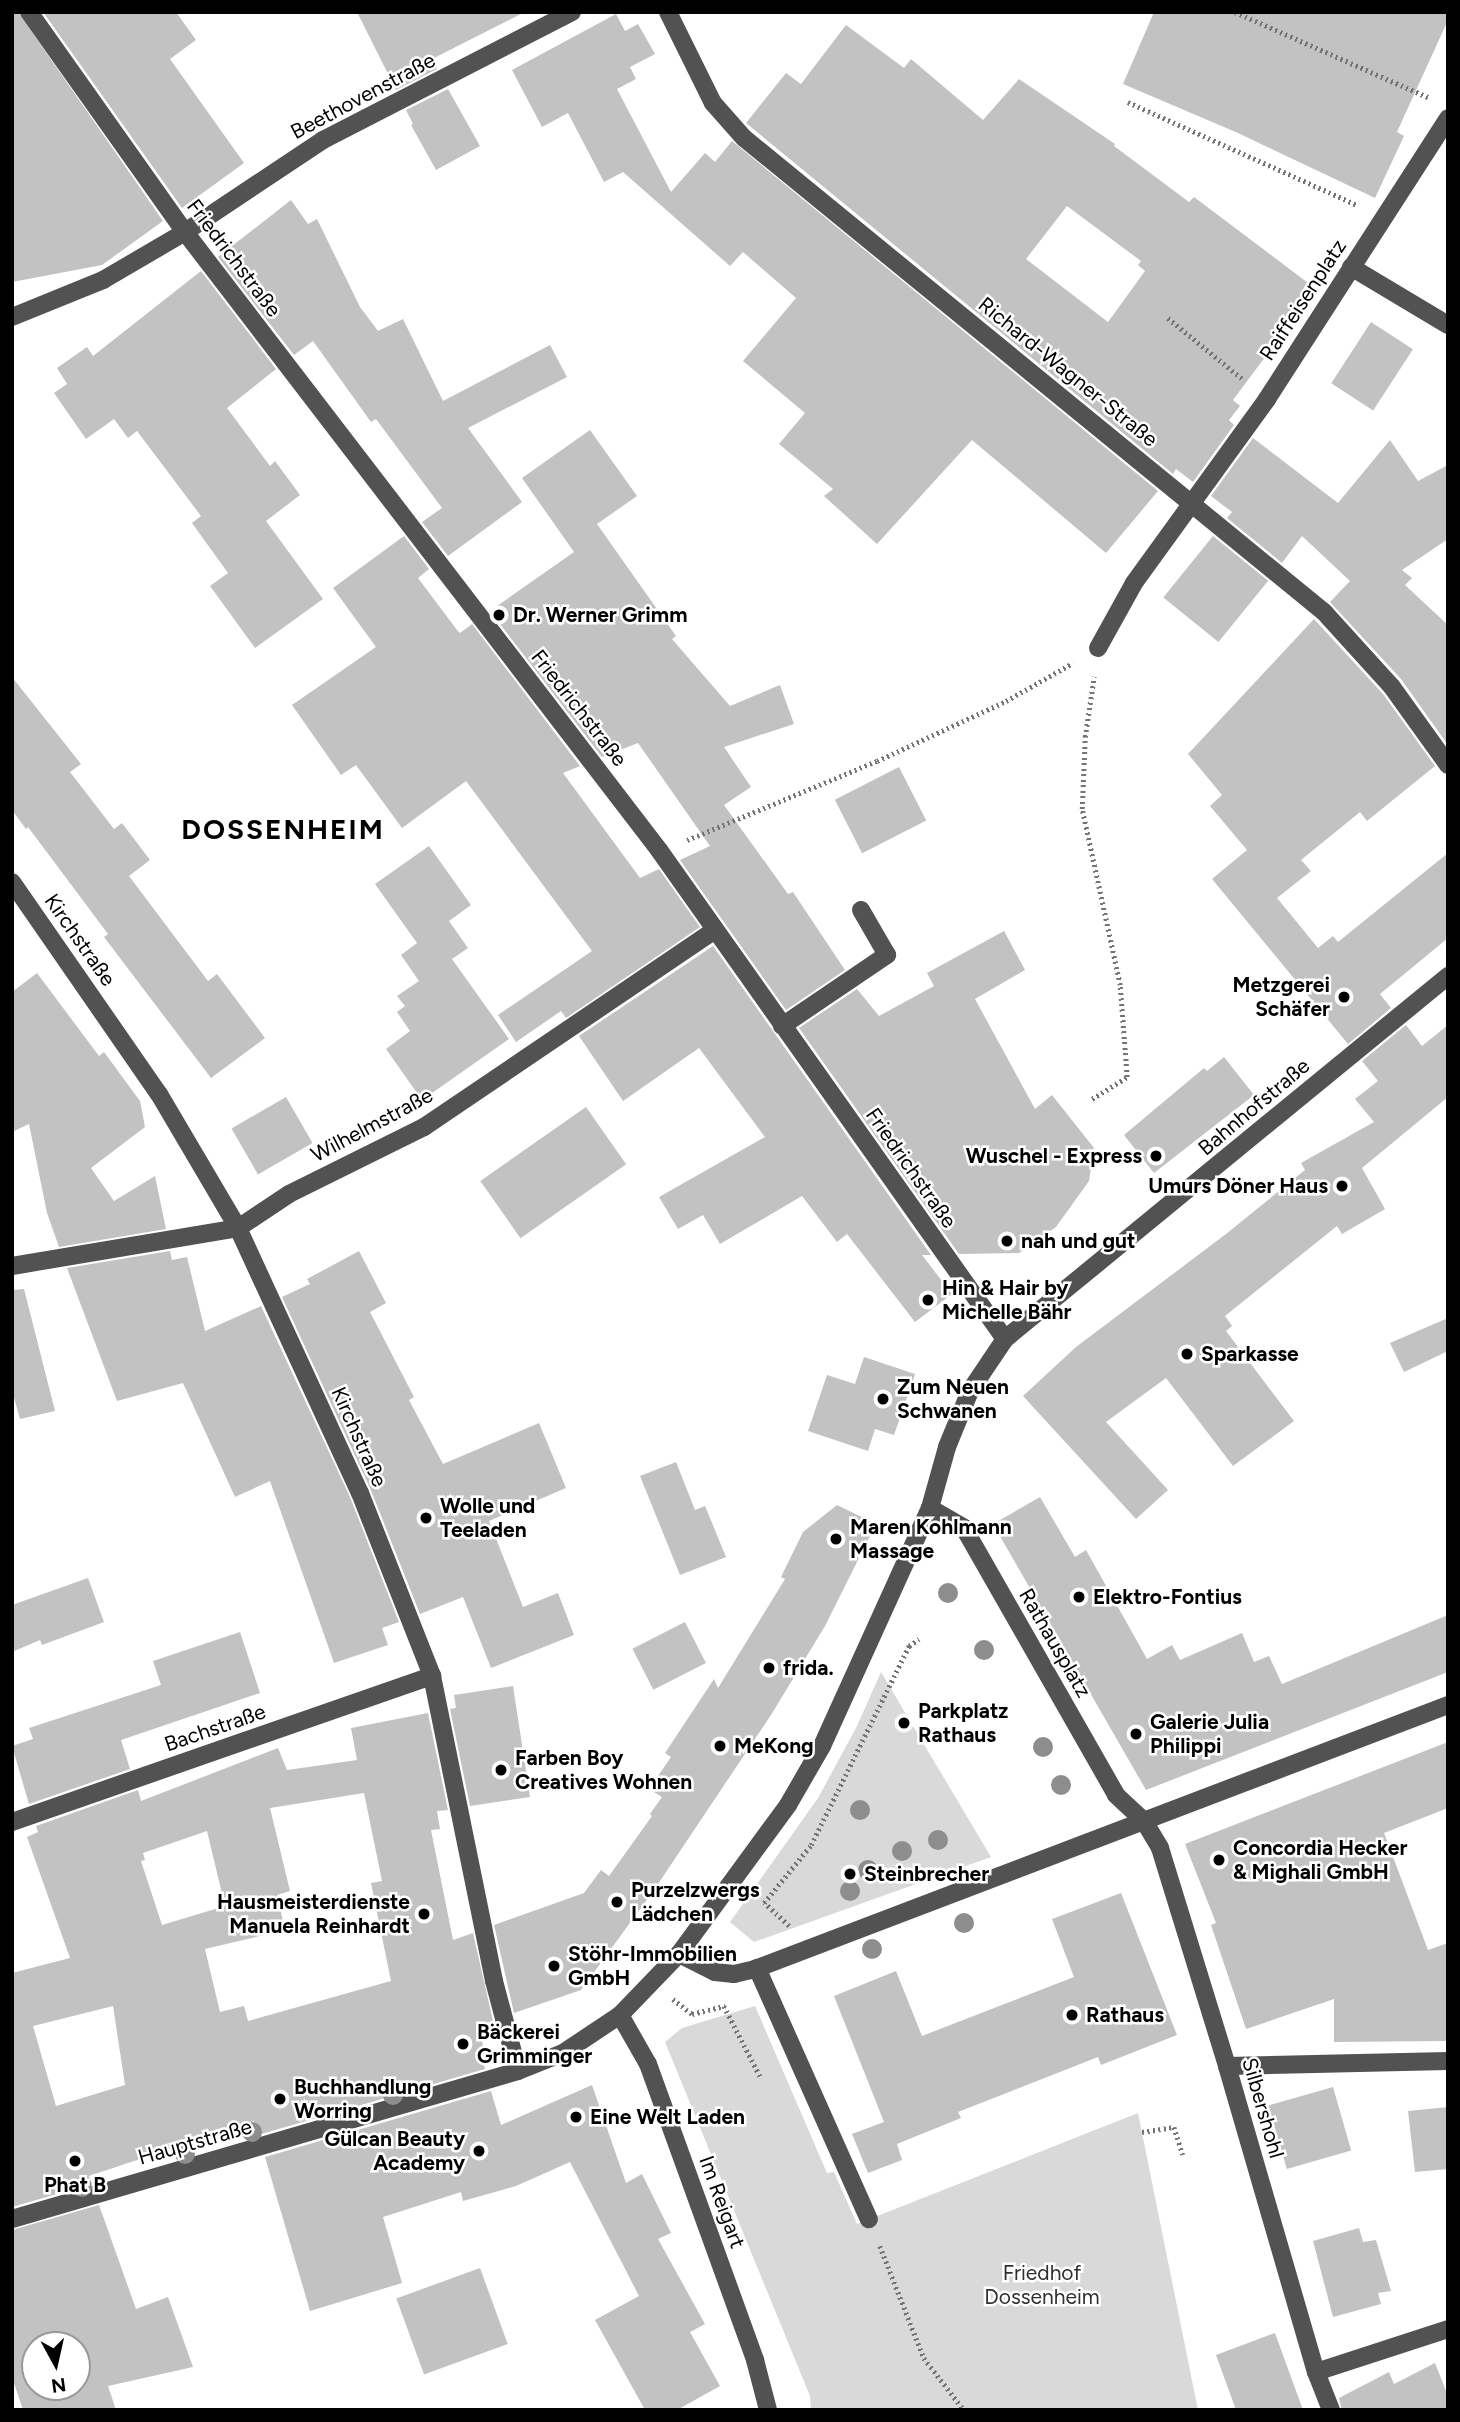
<!DOCTYPE html>
<html>
<head>
<meta charset="utf-8">
<style>
	body { margin:0 }
	#map { position:relative; width:1460px; height:2422px; overflow:hidden; background:#fff; font-family:Figtree,sans-serif }
	div>[style] { position:absolute }
	.green>* { inset:0; background:#d9d9d9 }
	.building>* { inset:0; background:#c2c2c2; transform-origin:0 0 }
	.path>* { height:4.5px; margin-top:-2.25px; transform-origin:0; background:repeating-linear-gradient(90deg,#747474 0 2px,transparent 0 5.5px) }
	.minor>* { height:18px; margin:-9px; padding:0 9px; transform-origin:9px; border-radius:9px; background:#525252 }
	.trees>* { width:20px; height:20px; margin:-10px; border-radius:50%; background:#8d8d8d }
	.dots>* { width:19px; height:19px; translate:-50% -50%; box-sizing:border-box; border:4px solid #fff; border-radius:50% }
	span { translate:-50% -50%; white-space:nowrap; text-align:center; line-height:1.15; -webkit-text-stroke:5px #fff; paint-order:stroke }
	.street-label { font-size:21px; color:#000 }
	.poi-label { font-size:21px; color:#000; font-weight:700 }
	.left { translate:0 -50%; text-align:left }
	.right { translate:-100% -50%; text-align:right }
	.park-label { font-size:21px; color:#303030 }
	.district-label { font-size:28px; color:#000; font-weight:700; letter-spacing:2px }
	.frame { position:absolute; inset:0; border:14px solid #000; pointer-events:none }
	.north { position:absolute; left:21px; top:2331px; width:70px; height:70px; box-sizing:border-box; background:#fff; border:2px solid #999; border-radius:50%; rotate:172deg; font-size:19px; font-weight:700; line-height:28px; text-align:center; color:#000 }
	.north::after { content:''; display:block; margin:auto; width:24px; height:32px; background:#000; clip-path:polygon(50% 0,100% 100%,50% 72%,0 100%) }
</style>
</head>
<body>
<div id="map">
	<div class="green">
		<i style="clip-path:polygon(881px 1672px,991px 1857px,754px 1942px,730px 1922px,818px 1798px,857px 1726px)"></i>
		<i style="clip-path:polygon(755px 2006px,827px 2173px,834px 2172px,857px 2224px,1138px 2113px,1198px 2410px,811px 2410px,810px 2396px,665px 2042px,682px 2028px)"></i>
	</div>
	<div class="building">
		<i style="clip-path:polygon(12px 12px,18px 12px,163px 221px,102px 265px,12px 282px)"></i>
		<i style="clip-path:polygon(43px 12px,176px 12px,196px 40px,170px 59px,244px 163px,182px 208px)"></i>
		<i style="clip-path:polygon(357px 12px,525px 12px,432px 59px,437px 69px,396px 90px)"></i>
		<i style="clip-path:polygon(1154px 12px,1448px 12px,1448px 20px,1397px 132px,1404px 136px,1375px 198px,1238px 133px,1123px 84px)"></i>
		<i style="clip-path:polygon(616px 14px,625px 31px,638px 24px,655px 54px,630px 67px,636px 79px,617px 89px,671px 192px,705px 153px,715px 162px,732px 141px,1158px 491px,1106px 553px,972px 440px,877px 544px,824px 496px,833px 489px,779px 444px,805px 413px,743px 361px,796px 298px,743px 252px,730px 266px,623px 172px,604px 182px,568px 113px,542px 127px,512px 70px)"></i>
		<i style="clip-path:polygon(evenodd,846px 25px,904px 68px,911px 59px,983px 120px,1019px 79px,1115px 144px,1114px 146px,1189px 202px,1194px 197px,1316px 289px,1233px 400px,1240px 406px,1229px 420px,1234px 425px,1193px 482px,1176px 469px,1173px 474px,746px 123px,786px 73px,801px 84px,846px 25px,1067px 206px,1141px 261px,1138px 265px,1145px 271px,1108px 322px,1026px 259px,1067px 206px)"></i>
		<i style="clip-path:polygon(448px 89px,480px 146px,436px 170px,411px 125px,413px 124px,406px 110px)"></i>
		<i style="clip-path:polygon(291px 200px,308px 224px,317px 219px,360px 307px,378px 331px,403px 319px,443px 401px,550px 345px,567px 377px,468px 428px,522px 502px,448px 556px,422px 522px,442px 508px,376px 419px,371px 422px,313px 341px,294px 355px,218px 257px)"></i>
		<i style="clip-path:polygon(201px 271px,276px 369px,227px 408px,270px 466px,275px 461px,300px 495px,266px 521px,323px 599px,255px 648px,210px 586px,228px 573px,192px 523px,201px 516px,137px 431px,128px 438px,114px 419px,86px 439px,54px 393px,67px 384px,57px 368px,87px 347px,93px 356px)"></i>
		<i style="left:1371px;top:322px;width:50px;height:73px;rotate:33deg"></i>
		<i style="clip-path:polygon(590px 430px,637px 496px,597px 524px,676px 636px,672px 639px,730px 706px,780px 685px,794px 724px,724px 747px,751px 787px,724px 805px,788px 894px,793px 892px,845px 970px,786px 1010px,680px 860px,710px 846px,638px 743px,602px 757px,490px 611px,574px 552px,522px 478px)"></i>
		<i style="clip-path:polygon(1253px 438px,1338px 503px,1390px 440px,1418px 481px,1448px 465px,1448px 539px,1402px 570px,1412px 578px,1405px 585px,1448px 625px,1448px 745px,1401px 679px,1330px 602px,1350px 581px,1302px 536px,1282px 563px,1227px 518px,1232px 512px,1211px 496px)"></i>
		<i style="clip-path:polygon(404px 536px,429px 569px,418px 578px,457px 630px,460px 633px,472px 624px,580px 766px,563px 773px,640px 878px,659px 869px,700px 927px,566px 1018px,561px 1011px,516px 1042px,498px 1015px,592px 951px,466px 781px,402px 828px,356px 765px,341px 775px,292px 705px,376px 647px,333px 588px)"></i>
		<i style="left:1213px;top:536px;width:71px;height:79px;rotate:39deg"></i>
		<i style="clip-path:polygon(1314px 619px,1383px 694px,1435px 766px,1367px 821px,1360px 812px,1301px 860px,1311px 871px,1277px 898px,1318px 948px,1333px 936px,1338px 942px,1448px 853px,1448px 938px,1380px 994px,1391px 1008px,1348px 1044px,1212px 879px,1247px 850px,1210px 806px,1222px 795px,1188px 754px)"></i>
		<i style="clip-path:polygon(12px 677px,81px 764px,70px 772px,114px 829px,122px 823px,150px 860px,129px 876px,208px 981px,217px 974px,265px 1038px,211px 1078px,104px 937px,108px 934px,28px 827px,26px 829px,12px 810px)"></i>
		<i style="left:899px;top:767px;width:60px;height:72px;rotate:63deg"></i>
		<i style="clip-path:polygon(429px 846px,471px 905px,449px 921px,468px 948px,452px 959px,509px 1039px,422px 1100px,386px 1049px,410px 1031px,397px 1012px,405px 1006px,397px 996px,419px 981px,401px 955px,417px 943px,375px 884px)"></i>
		<i style="clip-path:polygon(1004px 931px,1025px 970px,975px 999px,1035px 1109px,1052px 1095px,1094px 1148px,1089px 1181px,1056px 1227px,1019px 1253px,959px 1254px,799px 1028px,857px 989px,879px 1016px,934px 986px,927px 973px)"></i>
		<i style="clip-path:polygon(713px 946px,931px 1255px,922px 1255px,952px 1294px,915px 1322px,847px 1234px,837px 1242px,802px 1196px,720px 1244px,703px 1215px,678px 1229px,659px 1197px,765px 1137px,699px 1048px,623px 1101px,579px 1036px)"></i>
		<i style="clip-path:polygon(37px 973px,99px 1056px,104px 1052px,140px 1101px,145px 1127px,91px 1168px,114px 1201px,155px 1176px,166px 1229px,59px 1247px,47px 1213px,29px 1124px,12px 1132px,12px 992px)"></i>
		<i style="clip-path:polygon(1406px 1025px,1422px 1046px,1448px 1025px,1448px 1097px,1362px 1168px,1385px 1209px,1342px 1234px,1337px 1226px,1225px 1316px,1232px 1326px,1226px 1331px,1294px 1421px,1233px 1466px,1166px 1378px,1106px 1422px,1168px 1490px,1136px 1519px,1023px 1396px,1076px 1347px,1226px 1234px,1305px 1170px,1301px 1163px,1374px 1122px,1355px 1099px,1378px 1081px,1362px 1061px)"></i>
		<i style="clip-path:polygon(1224px 1057px,1254px 1095px,1154px 1173px,1124px 1135px,1204px 1068px,1207px 1071px)"></i>
		<i style="left:286px;top:1097px;width:53px;height:63px;rotate:60deg"></i>
		<i style="left:586px;top:1107px;width:70px;height:129px;rotate:55deg"></i>
		<i style="clip-path:polygon(170px 1251px,172px 1260px,187px 1257px,205px 1331px,261px 1306px,350px 1497px,399px 1622px,382px 1628px,388px 1645px,334px 1663px,270px 1481px,235px 1497px,183px 1383px,117px 1401px,67px 1268px)"></i>
		<i style="clip-path:polygon(359px 1251px,386px 1303px,370px 1312px,414px 1397px,409px 1400px,443px 1464px,539px 1423px,566px 1488px,489px 1521px,523px 1607px,558px 1593px,574px 1635px,491px 1668px,463px 1597px,420px 1614px,370px 1488px,282px 1297px,310px 1284px,307px 1279px)"></i>
		<i style="clip-path:polygon(24px 1289px,55px 1411px,20px 1419px,12px 1390px,12px 1290px)"></i>
		<i style="clip-path:polygon(1448px 1318px,1448px 1351px,1404px 1372px,1390px 1343px)"></i>
		<i style="clip-path:polygon(864px 1357px,915px 1374px,894px 1435px,875px 1429px,868px 1451px,808px 1431px,827px 1375px,855px 1384px)"></i>
		<i style="clip-path:polygon(676px 1462px,695px 1510px,705px 1506px,726px 1557px,680px 1575px,640px 1476px)"></i>
		<i style="clip-path:polygon(1040px 1497px,1075px 1557px,1086px 1550px,1147px 1659px,1172px 1645px,1180px 1660px,1242px 1633px,1254px 1662px,1269px 1656px,1282px 1684px,1448px 1615px,1448px 1672px,1146px 1790px,993px 1524px)"></i>
		<i style="clip-path:polygon(837px 1505px,876px 1524px,825px 1626px,771px 1715px,654px 1890px,581px 1990px,514px 2013px,494px 1925px,584px 1893px,601px 1870px,609px 1876px,652px 1816px,650px 1814px,662px 1797px,649px 1789px,671px 1757px,665px 1753px,714px 1679px,718px 1688px,785px 1579px,781px 1577px,803px 1532px)"></i>
		<i style="clip-path:polygon(88px 1578px,104px 1622px,42px 1645px,40px 1640px,12px 1652px,12px 1605px)"></i>
		<i style="left:685px;top:1622px;width:46px;height:59px;rotate:63deg"></i>
		<i style="clip-path:polygon(240px 1632px,260px 1693px,121px 1740px,130px 1769px,29px 1804px,12px 1746px,33px 1739px,29px 1728px,161px 1685px,153px 1661px)"></i>
		<i style="clip-path:polygon(513px 1686px,530px 1797px,470px 1806px,450px 1709px,456px 1708px,454px 1695px)"></i>
		<i style="clip-path:polygon(evenodd,428px 1713px,448px 1810px,437px 1811px,440px 1829px,431px 1830px,453px 1940px,473px 1933px,493px 2021px,478px 2026px,485px 2053px,481px 2054px,485px 2069px,258px 2135px,254px 2121px,89px 2176px,92px 2184px,12px 2207px,12px 1973px,70px 1958px,27px 1837px,38px 1832px,36px 1826px,138px 1790px,141px 1801px,278px 1748px,287px 1770px,357px 1760px,351px 1728px,428px 1713px,364px 1793px,382px 1881px,371px 1883px,391px 1981px,248px 2021px,244px 2006px,220px 2012px,205px 1949px,285px 1930px,277px 1895px,290px 1891px,270px 1808px,364px 1793px,428px 1713px,207px 1831px,225px 1906px,162px 1925px,141px 1861px,145px 1860px,143px 1853px,207px 1831px,428px 1713px,113px 2006px,125px 2085px,56px 2106px,33px 2026px,113px 2006px)"></i>
		<i style="clip-path:polygon(1448px 1742px,1448px 1808px,1384px 1833px,1428px 1950px,1448px 1943px,1448px 2041px,1334px 2042px,1334px 1999px,1246px 2029px,1211px 1925px,1216px 1923px,1185px 1844px)"></i>
		<i style="clip-path:polygon(1121px 1893px,1177px 2035px,1101px 2065px,1098px 2057px,958px 2112px,961px 2118px,897px 2144px,902px 2160px,868px 2173px,852px 2134px,884px 2122px,834px 1996px,896px 1971px,922px 2036px,1074px 1977px,1052px 1919px)"></i>
		<i style="clip-path:polygon(592px 2085px,626px 2183px,642px 2174px,671px 2233px,658px 2239px,705px 2324px,690px 2332px,720px 2386px,677px 2410px,645px 2410px,595px 2320px,639px 2296px,570px 2162px,516px 2186px,463px 2201px,461px 2192px,383px 2217px,402px 2283px,310px 2311px,265px 2157px,491px 2091px,501px 2125px)"></i>
		<i style="left:1333px;top:2087px;width:66px;height:67px;rotate:74deg"></i>
		<i style="clip-path:polygon(1448px 2107px,1448px 2169px,1415px 2172px,1408px 2111px)"></i>
		<i style="clip-path:polygon(evenodd,99px 2205px,136px 2309px,168px 2297px,193px 2367px,108px 2386px,116px 2410px,23px 2410px,12px 2377px,12px 2230px,99px 2205px,35px 2345px,77px 2345px,77px 2387px,35px 2387px,35px 2345px)"></i>
		<i style="clip-path:polygon(1359px 2228px,1363px 2242px,1376px 2240px,1391px 2291px,1378px 2293px,1381px 2304px,1333px 2317px,1313px 2241px)"></i>
		<i style="left:480px;top:2268px;width:81px;height:89px;rotate:70deg"></i>
		<i style="clip-path:polygon(1275px 2333px,1303px 2410px,1236px 2410px,1216px 2355px)"></i>
		<i style="clip-path:polygon(1435px 2363px,1448px 2396px,1448px 2410px,1342px 2410px,1339px 2398px,1389px 2372px,1394px 2384px)"></i>
	</div>
	<div class="path">
		<i style="left:1235px;top:12px;width:211px;rotate:23.8deg"></i>
		<i style="left:1128px;top:102px;width:251px;rotate:24.2deg"></i>
		<i style="left:1168px;top:318px;width:99px;rotate:39.3deg"></i>
		<i style="left:687px;top:840px;width:206px;rotate:-22.6deg"></i>
		<i style="left:877px;top:761px;width:142px;rotate:-24.9deg"></i>
		<i style="left:1006px;top:701px;width:77px;rotate:-29.6deg"></i>
		<i style="left:1092px;top:1099px;width:41px;rotate:-32.2deg"></i>
		<i style="left:1127px;top:1077px;width:92px;rotate:-94.4deg"></i>
		<i style="left:1120px;top:985px;width:180px;rotate:-102.2deg"></i>
		<i style="left:1082px;top:809px;width:72px;rotate:-87.6deg"></i>
		<i style="left:1085px;top:737px;width:61px;rotate:-81.5deg"></i>
		<i style="left:789px;top:1926px;width:34px;rotate:-137deg"></i>
		<i style="left:764px;top:1903px;width:75px;rotate:-51deg"></i>
		<i style="left:811px;top:1845px;width:222px;rotate:-63.8deg"></i>
		<i style="left:909px;top:1646px;width:12px;rotate:-35deg"></i>
		<i style="left:673px;top:1999px;width:24px;rotate:38deg"></i>
		<i style="left:692px;top:2014px;width:34px;rotate:-14deg"></i>
		<i style="left:724px;top:2006px;width:79px;rotate:62.8deg"></i>
		<i style="left:1142px;top:2132px;width:32px;rotate:-9deg"></i>
		<i style="left:1174px;top:2127px;width:29px;rotate:72deg"></i>
		<i style="left:880px;top:2246px;width:120px;rotate:68.6deg"></i>
		<i style="left:924px;top:2358px;width:66px;rotate:52.4deg"></i>
	</div>
	<div class="minor">
		<i style="left:29px;top:12px;width:270px;rotate:54.7deg"></i>
		<i style="left:185px;top:232px;width:779px;rotate:52.51deg"></i>
		<i style="left:659px;top:850px;width:599px;rotate:54.72deg"></i>
		<i style="left:668px;top:12px;width:102px;rotate:63.7deg"></i>
		<i style="left:713px;top:103px;width:47px;rotate:48.5deg"></i>
		<i style="left:744px;top:138px;width:749px;rotate:39.26deg"></i>
		<i style="left:1324px;top:612px;width:101px;rotate:47.8deg"></i>
		<i style="left:1392px;top:687px;width:96px;rotate:54.3deg"></i>
		<i style="left:1351px;top:267px;width:113px;rotate:30.9deg"></i>
		<i style="left:12px;top:317px;width:98px;rotate:-22.1deg"></i>
		<i style="left:103px;top:280px;width:95px;rotate:-30.3deg"></i>
		<i style="left:185px;top:232px;width:166px;rotate:-33.7deg"></i>
		<i style="left:323px;top:140px;width:280px;rotate:-27.2deg"></i>
		<i style="left:1098px;top:648px;width:74px;rotate:-61deg"></i>
		<i style="left:1134px;top:583px;width:227px;rotate:-54.1deg"></i>
		<i style="left:1267px;top:399px;width:334px;rotate:-57.2deg"></i>
		<i style="left:12px;top:882px;width:258px;rotate:55.3deg"></i>
		<i style="left:159px;top:1094px;width:156px;rotate:59.5deg"></i>
		<i style="left:238px;top:1228px;width:292px;rotate:65.3deg"></i>
		<i style="left:360px;top:1493px;width:197px;rotate:68.5deg"></i>
		<i style="left:432px;top:1676px;width:311px;rotate:78.5deg"></i>
		<i style="left:494px;top:1981px;width:93px;rotate:75.1deg"></i>
		<i style="left:782px;top:1026px;width:127px;rotate:-34.1deg"></i>
		<i style="left:887px;top:955px;width:52px;rotate:-120deg"></i>
		<i style="left:12px;top:1266px;width:229px;rotate:-9.5deg"></i>
		<i style="left:238px;top:1228px;width:61px;rotate:-33.7deg"></i>
		<i style="left:289px;top:1194px;width:151px;rotate:-26.4deg"></i>
		<i style="left:424px;top:1127px;width:350px;rotate:-34.1deg"></i>
		<i style="left:930px;top:1508px;width:39px;rotate:30deg"></i>
		<i style="left:964px;top:1528px;width:307px;rotate:60.3deg"></i>
		<i style="left:1116px;top:1795px;width:38px;rotate:43deg"></i>
		<i style="left:1144px;top:1821px;width:31px;rotate:59deg"></i>
		<i style="left:1160px;top:1848px;width:228px;rotate:72.9deg"></i>
		<i style="left:1227px;top:2066px;width:319px;rotate:73.8deg"></i>
		<i style="left:1316px;top:2372px;width:41px;rotate:68.5deg"></i>
		<i style="left:12px;top:1822px;width:445px;rotate:-19.2deg"></i>
		<i style="left:679px;top:1954px;width:40px;rotate:26.6deg"></i>
		<i style="left:715px;top:1972px;width:19px;rotate:6deg"></i>
		<i style="left:734px;top:1974px;width:22px;rotate:-13deg"></i>
		<i style="left:755px;top:1969px;width:742px;rotate:-20.85deg"></i>
		<i style="left:757px;top:1968px;width:275px;rotate:66deg"></i>
		<i style="left:620px;top:2015px;width:56px;rotate:60.3deg"></i>
		<i style="left:648px;top:2064px;width:315px;rotate:70.1deg"></i>
		<i style="left:755px;top:2360px;width:52px;rotate:75.4deg"></i>
		<i style="left:1227px;top:2066px;width:221px;rotate:-1.3deg"></i>
		<i style="left:12px;top:2219px;width:527px;rotate:-16.3deg"></i>
		<i style="left:518px;top:2071px;width:48px;rotate:-21.8deg"></i>
		<i style="left:563px;top:2053px;width:69px;rotate:-33.7deg"></i>
		<i style="left:620px;top:2015px;width:85px;rotate:-46deg"></i>
		<i style="left:679px;top:1954px;width:185px;rotate:-53.8deg"></i>
		<i style="left:788px;top:1805px;width:68px;rotate:-60deg"></i>
		<i style="left:822px;top:1746px;width:261px;rotate:-65.6deg"></i>
		<i style="left:930px;top:1508px;width:63px;rotate:-74.4deg"></i>
		<i style="left:947px;top:1447px;width:61px;rotate:-67.7deg"></i>
		<i style="left:970px;top:1391px;width:63px;rotate:-56.1deg"></i>
		<i style="left:1005px;top:1339px;width:573px;rotate:-39.33deg"></i>
		<i style="left:1316px;top:2372px;width:139px;rotate:-18deg"></i>
	</div>
	<div class="trees">
		<i style="left:948px;top:1593px"></i>
		<i style="left:984px;top:1650px"></i>
		<i style="left:1043px;top:1747px"></i>
		<i style="left:1061px;top:1785px"></i>
		<i style="left:860px;top:1810px"></i>
		<i style="left:938px;top:1840px"></i>
		<i style="left:902px;top:1851px"></i>
		<i style="left:868px;top:1870px"></i>
		<i style="left:850px;top:1891px"></i>
		<i style="left:964px;top:1923px"></i>
		<i style="left:872px;top:1949px"></i>
		<i style="left:393px;top:2095px"></i>
		<i style="left:252px;top:2132px"></i>
		<i style="left:185px;top:2154px"></i>
		<i style="left:82px;top:2187px"></i>
	</div>
	<div class="dots">
		<i style="left:499px;top:615px;background:#000"></i>
		<i style="left:1344px;top:997px;background:#000"></i>
		<i style="left:1156px;top:1156px;background:#000"></i>
		<i style="left:1342px;top:1186px;background:#000"></i>
		<i style="left:1007px;top:1241px;background:#000"></i>
		<i style="left:928px;top:1300px;background:#000"></i>
		<i style="left:1187px;top:1354px;background:#000"></i>
		<i style="left:883px;top:1399px;background:#000"></i>
		<i style="left:426px;top:1518px;background:#000"></i>
		<i style="left:836px;top:1539px;background:#000"></i>
		<i style="left:1079px;top:1597px;background:#000"></i>
		<i style="left:769px;top:1668px;background:#000"></i>
		<i style="left:904px;top:1723px;background:#000"></i>
		<i style="left:1136px;top:1734px;background:#000"></i>
		<i style="left:720px;top:1746px;background:#000"></i>
		<i style="left:501px;top:1770px;background:#000"></i>
		<i style="left:1219px;top:1860px;background:#000"></i>
		<i style="left:850px;top:1874px;background:#000"></i>
		<i style="left:617px;top:1902px;background:#000"></i>
		<i style="left:424px;top:1914px;background:#000"></i>
		<i style="left:554px;top:1966px;background:#000"></i>
		<i style="left:1072px;top:2015px;background:#000"></i>
		<i style="left:463px;top:2044px;background:#000"></i>
		<i style="left:280px;top:2099px;background:#000"></i>
		<i style="left:576px;top:2117px;background:#000"></i>
		<i style="left:479px;top:2151px;background:#000"></i>
		<i style="left:75px;top:2161px;background:#000"></i>
	</div>
	<div class="street-label">
		<span style="left:363px;top:96px;rotate:-28deg">Beethovenstraße</span>
		<span style="left:234px;top:258px;rotate:53deg">Friedrichstraße</span>
		<span style="left:1303px;top:300px;rotate:-57deg">Raiffeisenplatz</span>
		<span style="left:1068px;top:372px;rotate:39deg">Richard-Wagner-Straße</span>
		<span style="left:579px;top:708px;rotate:52deg">Friedrichstraße</span>
		<span style="left:80px;top:940px;rotate:55deg">Kirchstraße</span>
		<span style="left:1254px;top:1107px;rotate:-40deg">Bahnhofstraße</span>
		<span style="left:372px;top:1125px;rotate:-28deg">Wilhelmstraße</span>
		<span style="left:911px;top:1168px;rotate:55deg">Friedrichstraße</span>
		<span style="left:359px;top:1437px;rotate:66deg">Kirchstraße</span>
		<span style="left:1055px;top:1643px;rotate:60deg">Rathausplatz</span>
		<span style="left:215px;top:1728px;rotate:-19deg">Bachstraße</span>
		<span style="left:1263px;top:2108px;rotate:74deg">Silbershohl</span>
		<span style="left:195px;top:2142px;rotate:-16deg">Hauptstraße</span>
		<span style="left:722px;top:2202px;rotate:70deg">Im Reigart</span>
	</div>
	<div class="poi-label">
		<span class="left" style="left:513px;top:615px">Dr. Werner Grimm</span>
		<span class="right" style="left:1330px;top:997px">Metzgerei<br>Schäfer</span>
		<span class="right" style="left:1142px;top:1156px">Wuschel - Express</span>
		<span class="right" style="left:1328px;top:1186px">Umurs Döner Haus</span>
		<span class="left" style="left:1021px;top:1241px">nah und gut</span>
		<span class="left" style="left:942px;top:1300px">Hin &amp; Hair by<br>Michelle Bähr</span>
		<span class="left" style="left:1201px;top:1354px">Sparkasse</span>
		<span class="left" style="left:897px;top:1399px">Zum Neuen<br>Schwanen</span>
		<span class="left" style="left:440px;top:1518px">Wolle und<br>Teeladen</span>
		<span class="left" style="left:850px;top:1539px">Maren Kohlmann<br>Massage</span>
		<span class="left" style="left:1093px;top:1597px">Elektro-Fontius</span>
		<span class="left" style="left:783px;top:1668px">frida.</span>
		<span class="left" style="left:918px;top:1723px">Parkplatz<br>Rathaus</span>
		<span class="left" style="left:1150px;top:1734px">Galerie Julia<br>Philippi</span>
		<span class="left" style="left:734px;top:1746px">MeKong</span>
		<span class="left" style="left:515px;top:1770px">Farben Boy<br>Creatives Wohnen</span>
		<span class="left" style="left:1233px;top:1860px">Concordia Hecker<br>&amp; Mighali GmbH</span>
		<span class="left" style="left:864px;top:1874px">Steinbrecher</span>
		<span class="left" style="left:631px;top:1902px">Purzelzwergs<br>Lädchen</span>
		<span class="right" style="left:410px;top:1914px">Hausmeisterdienste<br>Manuela Reinhardt</span>
		<span class="left" style="left:568px;top:1966px">Stöhr-Immobilien<br>GmbH</span>
		<span class="left" style="left:1086px;top:2015px">Rathaus</span>
		<span class="left" style="left:477px;top:2044px">Bäckerei<br>Grimminger</span>
		<span class="left" style="left:294px;top:2099px">Buchhandlung<br>Worring</span>
		<span class="left" style="left:590px;top:2117px">Eine Welt Laden</span>
		<span class="right" style="left:465px;top:2151px">Gülcan Beauty<br>Academy</span>
		<span style="left:75px;top:2185px">Phat B</span>
	</div>
	<div class="park-label">
		<span style="left:1042px;top:2285px">Friedhof<br>Dossenheim</span>
	</div>
	<div class="district-label">
		<span style="left:283px;top:829px">DOSSENHEIM</span>
	</div>
	<div class="frame"></div>
	<div class="north">N</div>
</div>
</body>
</html>
